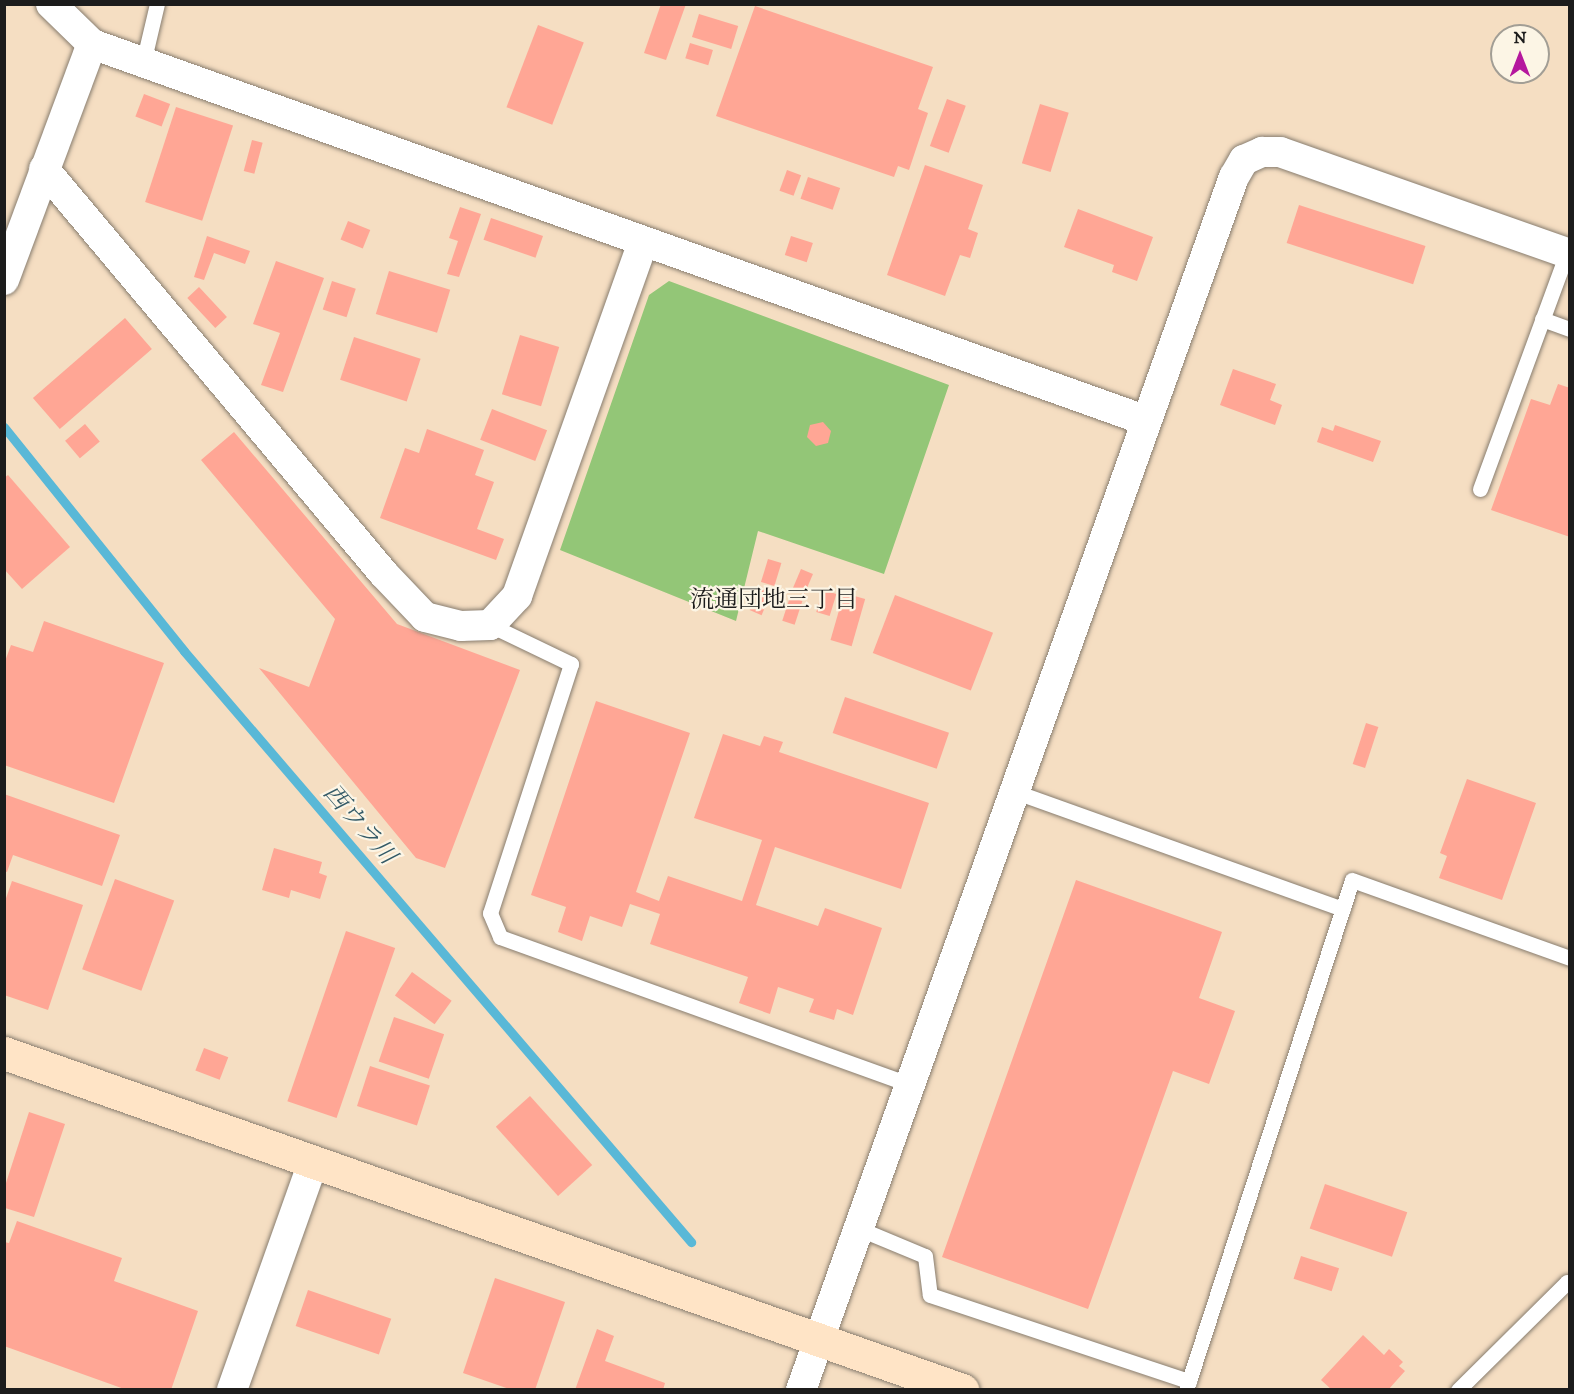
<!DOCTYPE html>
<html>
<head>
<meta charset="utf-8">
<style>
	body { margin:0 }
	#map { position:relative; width:1574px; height:1394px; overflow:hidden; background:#f5dec2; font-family:"IM FELL DW Pica","Noto Serif JP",serif }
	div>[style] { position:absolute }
	.green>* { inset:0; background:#93c677 }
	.stream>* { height:9px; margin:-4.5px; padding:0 4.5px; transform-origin:4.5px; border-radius:4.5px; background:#59b8d7 }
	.building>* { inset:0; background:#ffa695; transform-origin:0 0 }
	.roads { filter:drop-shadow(0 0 2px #887d6f) drop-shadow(0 0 2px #887d6f) }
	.lane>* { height:15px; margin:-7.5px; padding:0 7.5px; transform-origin:7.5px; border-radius:7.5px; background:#fff }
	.street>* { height:30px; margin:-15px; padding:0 15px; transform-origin:15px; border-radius:15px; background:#fff }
	.secondary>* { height:33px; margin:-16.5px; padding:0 16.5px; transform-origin:16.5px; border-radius:16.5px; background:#ffe4c6 }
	span { translate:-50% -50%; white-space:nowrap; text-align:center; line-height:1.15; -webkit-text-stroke:4.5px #fcf5e5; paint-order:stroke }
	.neighbourhood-label { font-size:24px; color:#1c1c1c }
	.water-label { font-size:24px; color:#345a67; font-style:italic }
	.frame { position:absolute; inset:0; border:6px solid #1c1c1c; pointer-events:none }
	.north { position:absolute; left:1490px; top:24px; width:60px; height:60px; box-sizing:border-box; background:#fcf5e5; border:2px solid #a29e95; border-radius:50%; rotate:0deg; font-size:16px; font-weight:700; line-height:24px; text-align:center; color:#1c1c1c }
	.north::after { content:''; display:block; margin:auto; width:21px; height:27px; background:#b5179e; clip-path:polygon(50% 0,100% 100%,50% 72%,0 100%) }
</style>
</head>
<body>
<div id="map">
	<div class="green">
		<i style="clip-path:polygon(669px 281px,949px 385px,884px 574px,758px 531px,736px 621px,560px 550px,649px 295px)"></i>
	</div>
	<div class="stream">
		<i style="left:4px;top:427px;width:287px;rotate:51.2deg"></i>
		<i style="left:184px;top:651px;width:779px;rotate:49.37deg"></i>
	</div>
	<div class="building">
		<i style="clip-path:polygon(661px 4px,686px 4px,666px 60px,644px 53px)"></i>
		<i style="clip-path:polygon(755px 6px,933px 67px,918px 109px,928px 113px,909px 170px,898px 166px,894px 177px,716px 116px)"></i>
		<i style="left:699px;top:14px;width:41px;height:24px;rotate:17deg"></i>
		<i style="left:538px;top:25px;width:49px;height:88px;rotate:21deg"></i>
		<i style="left:690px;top:43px;width:24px;height:16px;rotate:17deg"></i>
		<i style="left:144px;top:94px;width:28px;height:24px;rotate:21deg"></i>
		<i style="left:947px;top:99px;width:20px;height:50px;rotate:20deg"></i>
		<i style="left:1040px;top:104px;width:30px;height:62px;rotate:17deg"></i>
		<i style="left:176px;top:107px;width:60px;height:100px;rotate:18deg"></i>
		<i style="left:252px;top:140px;width:11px;height:32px;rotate:15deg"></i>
		<i style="clip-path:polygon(925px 165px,983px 185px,968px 229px,978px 233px,970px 258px,960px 255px,945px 296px,887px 275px)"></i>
		<i style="left:787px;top:170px;width:15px;height:22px;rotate:20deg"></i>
		<i style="left:808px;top:177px;width:34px;height:23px;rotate:19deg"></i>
		<i style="left:1299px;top:205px;width:133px;height:40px;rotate:18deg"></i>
		<i style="clip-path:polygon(460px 207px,481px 214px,459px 277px,447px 274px,458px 241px,449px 238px)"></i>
		<i style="clip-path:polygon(1078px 209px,1153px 237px,1137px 281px,1112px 272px,1114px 265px,1064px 247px)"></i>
		<i style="left:491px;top:218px;width:55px;height:23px;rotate:19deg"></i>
		<i style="left:348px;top:221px;width:24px;height:20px;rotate:22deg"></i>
		<i style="clip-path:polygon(207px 236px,250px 251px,245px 264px,214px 253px,204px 280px,194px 277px)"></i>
		<i style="left:791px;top:236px;width:23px;height:20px;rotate:18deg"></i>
		<i style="clip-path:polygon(276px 261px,324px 278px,283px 392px,261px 385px,280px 333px,253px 324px)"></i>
		<i style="left:389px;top:271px;width:64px;height:45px;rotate:17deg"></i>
		<i style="left:332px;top:281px;width:25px;height:30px;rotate:18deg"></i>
		<i style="left:199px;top:287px;width:41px;height:16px;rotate:47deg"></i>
		<i style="left:125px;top:318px;width:41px;height:122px;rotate:49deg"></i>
		<i style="left:520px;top:335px;width:41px;height:62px;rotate:17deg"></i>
		<i style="left:354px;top:337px;width:70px;height:45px;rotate:18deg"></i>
		<i style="clip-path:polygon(1233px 369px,1276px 384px,1270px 400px,1282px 405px,1275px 425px,1220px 405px)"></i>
		<i style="clip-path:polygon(1558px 384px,1570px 388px,1570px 537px,1491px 510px,1531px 399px,1550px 405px)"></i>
		<i style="left:492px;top:409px;width:59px;height:33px;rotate:21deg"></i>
		<i style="clip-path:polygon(823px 422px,831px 431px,828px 443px,816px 446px,807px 437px,810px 425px)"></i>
		<i style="left:85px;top:424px;width:23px;height:26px;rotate:50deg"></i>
		<i style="clip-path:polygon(1335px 425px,1381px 441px,1373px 462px,1317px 442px,1322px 427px,1333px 431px)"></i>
		<i style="clip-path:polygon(427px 429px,484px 450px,475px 475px,494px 482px,477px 529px,504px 539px,496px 560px,380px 518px,405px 448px,419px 453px)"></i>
		<i style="clip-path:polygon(234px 432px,397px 624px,520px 670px,445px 868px,416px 858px,259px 668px,309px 687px,335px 619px,201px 460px)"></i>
		<i style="clip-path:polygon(8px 475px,70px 547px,22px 589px,4px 569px,4px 478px)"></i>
		<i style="left:768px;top:559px;width:14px;height:24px;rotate:17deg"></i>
		<i style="left:801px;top:569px;width:13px;height:22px;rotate:23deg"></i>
		<i style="left:759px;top:588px;width:13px;height:24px;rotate:23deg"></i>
		<i style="left:823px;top:590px;width:14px;height:23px;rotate:17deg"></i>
		<i style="left:844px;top:593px;width:22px;height:49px;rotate:16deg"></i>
		<i style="left:895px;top:595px;width:105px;height:62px;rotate:21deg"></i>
		<i style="left:790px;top:597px;width:13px;height:25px;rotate:18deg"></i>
		<i style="clip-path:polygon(44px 621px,164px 663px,114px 803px,4px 765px,4px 664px,11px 645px,33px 652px)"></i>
		<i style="left:845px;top:697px;width:110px;height:38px;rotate:19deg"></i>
		<i style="clip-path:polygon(596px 701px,690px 733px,636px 892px,659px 901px,668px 876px,742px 901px,762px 840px,694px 818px,723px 734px,760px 746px,764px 736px,783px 742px,779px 752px,929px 803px,901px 889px,775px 847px,756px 905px,818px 926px,825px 908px,882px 928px,853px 1015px,837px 1009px,834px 1020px,809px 1012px,814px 999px,778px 987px,770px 1014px,739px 1003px,748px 977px,650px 944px,660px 914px,630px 904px,622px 927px,590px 916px,582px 941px,558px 932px,566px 907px,531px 895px)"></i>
		<i style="left:1366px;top:723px;width:13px;height:43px;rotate:18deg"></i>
		<i style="clip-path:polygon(1467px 779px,1536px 803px,1502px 900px,1439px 878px,1447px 856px,1440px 853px)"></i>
		<i style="clip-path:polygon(4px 794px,120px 835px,102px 886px,13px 855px,7px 872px,4px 871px)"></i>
		<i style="clip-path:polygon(274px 848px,322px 862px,319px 873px,327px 876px,320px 899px,291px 890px,289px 898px,262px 890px)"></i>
		<i style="left:115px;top:879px;width:63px;height:96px;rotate:20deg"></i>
		<i style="clip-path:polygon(1076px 880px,1222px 932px,1199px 998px,1235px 1011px,1209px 1084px,1173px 1071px,1088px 1309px,942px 1257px)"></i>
		<i style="clip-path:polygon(12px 881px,83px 905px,48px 1010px,4px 995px,4px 904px)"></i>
		<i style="left:346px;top:931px;width:52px;height:180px;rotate:19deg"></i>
		<i style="left:412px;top:972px;width:49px;height:29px;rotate:36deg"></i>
		<i style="left:394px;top:1017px;width:53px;height:47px;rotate:19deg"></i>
		<i style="left:204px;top:1048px;width:26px;height:24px;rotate:21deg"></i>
		<i style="left:370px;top:1066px;width:63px;height:42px;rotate:18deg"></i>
		<i style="left:530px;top:1096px;width:93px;height:46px;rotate:48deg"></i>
		<i style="clip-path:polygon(29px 1112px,65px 1124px,34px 1217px,5px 1208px,5px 1186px)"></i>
		<i style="left:1325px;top:1184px;width:87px;height:47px;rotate:19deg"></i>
		<i style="clip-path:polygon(17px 1221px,122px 1258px,114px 1281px,198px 1311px,171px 1390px,127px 1390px,4px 1346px,4px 1242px,9px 1243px)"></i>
		<i style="left:1301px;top:1256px;width:40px;height:24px;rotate:18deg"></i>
		<i style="clip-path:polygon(495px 1278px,565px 1302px,535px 1390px,512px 1390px,463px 1373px)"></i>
		<i style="left:308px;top:1290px;width:88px;height:38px;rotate:19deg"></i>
		<i style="clip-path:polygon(597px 1329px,614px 1336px,605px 1361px,665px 1383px,663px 1390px,575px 1390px)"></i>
		<i style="clip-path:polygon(1363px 1335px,1384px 1355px,1389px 1349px,1403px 1362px,1399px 1366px,1405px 1371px,1388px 1390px,1332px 1390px,1321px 1380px)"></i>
	</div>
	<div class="roads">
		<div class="lane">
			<i style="left:143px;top:63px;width:61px;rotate:-76.7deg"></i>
			<i style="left:1542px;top:319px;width:30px;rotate:20deg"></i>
			<i style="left:1480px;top:489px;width:252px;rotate:-69.8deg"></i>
			<i style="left:490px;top:625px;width:90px;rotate:25.7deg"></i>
			<i style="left:571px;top:664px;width:262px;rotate:108deg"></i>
			<i style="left:490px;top:913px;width:26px;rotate:67deg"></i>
			<i style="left:500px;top:937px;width:438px;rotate:19.8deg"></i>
			<i style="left:1016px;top:792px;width:347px;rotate:19.7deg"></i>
			<i style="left:860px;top:1229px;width:70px;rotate:22.6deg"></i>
			<i style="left:925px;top:1256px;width:39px;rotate:83deg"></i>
			<i style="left:930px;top:1295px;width:273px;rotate:18.4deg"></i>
			<i style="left:1186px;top:1390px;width:536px;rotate:-71.97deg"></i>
			<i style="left:1352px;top:880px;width:232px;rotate:19.7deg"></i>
			<i style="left:1458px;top:1390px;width:153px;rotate:-44.7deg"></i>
			<i style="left:1567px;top:1282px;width:3px"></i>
		</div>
		<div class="street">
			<i style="left:51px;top:4px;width:57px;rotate:44.3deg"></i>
			<i style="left:92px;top:44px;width:1120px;rotate:19.66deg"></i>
			<i style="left:44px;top:169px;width:529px;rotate:49.99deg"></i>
			<i style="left:384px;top:574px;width:59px;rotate:46.4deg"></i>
			<i style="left:425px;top:617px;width:37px;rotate:14deg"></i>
			<i style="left:461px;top:626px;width:29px;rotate:-2deg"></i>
			<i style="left:490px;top:625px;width:40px;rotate:-47deg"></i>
			<i style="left:517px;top:596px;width:375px;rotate:-70.4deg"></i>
			<i style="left:4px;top:280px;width:252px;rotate:-69.6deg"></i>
			<i style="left:232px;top:1390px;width:242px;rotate:-70.4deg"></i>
			<i style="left:801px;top:1390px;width:1288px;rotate:-70.36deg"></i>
			<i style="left:1234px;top:177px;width:20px;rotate:-60deg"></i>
			<i style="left:1244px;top:160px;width:20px;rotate:-24deg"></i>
			<i style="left:1262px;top:152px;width:18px"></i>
			<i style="left:1280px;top:152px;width:307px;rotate:19.4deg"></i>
		</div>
		<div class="secondary">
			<i style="left:4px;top:1053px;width:1016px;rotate:19.38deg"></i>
		</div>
	</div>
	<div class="neighbourhood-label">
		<span style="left:774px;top:601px">流通団地三丁目</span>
	</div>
	<div class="water-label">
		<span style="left:359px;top:825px;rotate:49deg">西ウラ川</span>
	</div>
	<div class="frame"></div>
	<div class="north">N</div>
</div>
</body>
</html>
